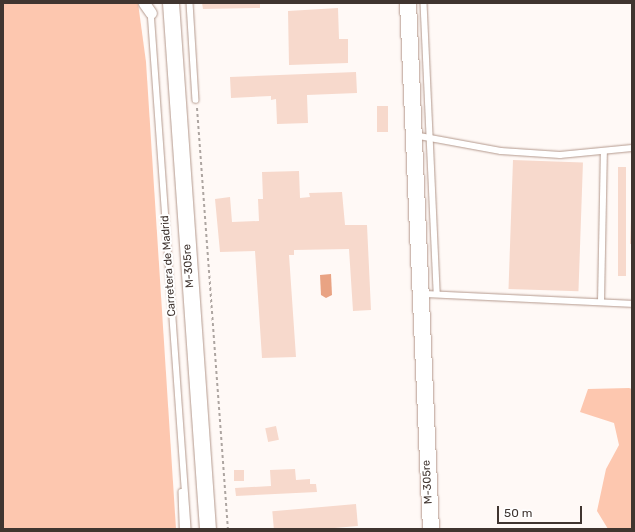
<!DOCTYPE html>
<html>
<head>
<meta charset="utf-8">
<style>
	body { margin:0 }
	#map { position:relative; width:635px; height:532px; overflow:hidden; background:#fff9f6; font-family:Rubik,sans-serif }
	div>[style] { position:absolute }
	.green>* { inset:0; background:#fdc7af }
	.water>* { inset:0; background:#e9a383 }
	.building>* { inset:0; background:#f7d9cc; transform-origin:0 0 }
	.path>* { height:2px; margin-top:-1px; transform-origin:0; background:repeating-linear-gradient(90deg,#ada5a1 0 3px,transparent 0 6px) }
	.roads { filter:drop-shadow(0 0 1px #b4998d) drop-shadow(0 0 1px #b4998d) }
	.lane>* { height:5.5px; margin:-2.75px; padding:0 2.75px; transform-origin:2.75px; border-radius:2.75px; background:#fff }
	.street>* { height:11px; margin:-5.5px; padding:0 5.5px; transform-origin:5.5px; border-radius:5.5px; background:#fff }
	.secondary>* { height:16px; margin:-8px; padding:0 8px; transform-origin:8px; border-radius:8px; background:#fff }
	span { translate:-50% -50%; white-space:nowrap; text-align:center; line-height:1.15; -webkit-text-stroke:4px #fff; paint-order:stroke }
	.street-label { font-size:11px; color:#403530 }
	.frame { position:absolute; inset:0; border:4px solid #403530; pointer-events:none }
	.scale { position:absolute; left:497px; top:506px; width:85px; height:18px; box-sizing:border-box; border:2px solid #403530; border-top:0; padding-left:5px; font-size:12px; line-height:14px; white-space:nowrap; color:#403530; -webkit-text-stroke:3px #fff; paint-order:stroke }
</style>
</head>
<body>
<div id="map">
	<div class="green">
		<i style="clip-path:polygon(3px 3px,138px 3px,146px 62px,176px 529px,3px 529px)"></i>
		<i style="clip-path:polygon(629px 388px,632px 389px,632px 529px,608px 529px,597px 511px,606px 469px,619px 445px,614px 423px,580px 412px,588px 389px)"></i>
	</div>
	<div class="water">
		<i style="clip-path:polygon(331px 274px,332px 295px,326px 298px,321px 295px,320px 275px)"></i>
	</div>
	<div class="building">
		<i style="clip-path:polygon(202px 3px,260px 3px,260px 8px,203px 9px)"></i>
		<i style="clip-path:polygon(338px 8px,339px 39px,348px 39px,348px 63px,289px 65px,288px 11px)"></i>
		<i style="clip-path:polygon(356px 72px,357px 93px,307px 95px,308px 123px,277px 124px,276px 99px,271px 100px,271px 96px,231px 98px,230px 77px)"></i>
		<i style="left:377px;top:106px;width:11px;height:26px"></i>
		<i style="left:513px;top:160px;width:70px;height:129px;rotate:2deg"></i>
		<i style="left:618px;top:167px;width:8px;height:109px"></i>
		<i style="clip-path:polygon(299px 171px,300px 198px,310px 197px,309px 193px,342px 192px,345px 225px,367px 225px,371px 310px,353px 311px,349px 249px,294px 250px,294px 255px,289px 255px,296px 357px,262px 358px,255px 251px,220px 252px,215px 199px,230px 197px,232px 222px,259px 221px,258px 199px,263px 199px,262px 172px)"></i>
		<i style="clip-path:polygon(631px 218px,632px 218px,632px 244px,630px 244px)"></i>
		<i style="left:276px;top:426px;width:14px;height:11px;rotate:78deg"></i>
		<i style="clip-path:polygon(295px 469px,296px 480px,310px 479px,310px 484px,316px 484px,317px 492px,236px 496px,235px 488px,271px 486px,270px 470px)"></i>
		<i style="left:244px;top:470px;width:11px;height:10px;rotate:90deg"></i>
		<i style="left:356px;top:504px;width:22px;height:84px;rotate:85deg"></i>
	</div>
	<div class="path">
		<i style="left:197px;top:108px;width:422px;rotate:85.8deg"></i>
	</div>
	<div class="roads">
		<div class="lane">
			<i style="left:190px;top:3px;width:97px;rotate:86.5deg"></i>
			<i style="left:424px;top:3px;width:290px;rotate:87.4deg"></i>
			<i style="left:151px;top:11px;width:519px;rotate:85.91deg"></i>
			<i style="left:414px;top:135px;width:88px;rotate:10.4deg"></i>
			<i style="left:501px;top:151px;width:59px;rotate:3.9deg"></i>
			<i style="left:560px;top:155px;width:72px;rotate:-5.6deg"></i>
			<i style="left:423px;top:294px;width:209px;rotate:2.7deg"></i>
			<i style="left:601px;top:302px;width:150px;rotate:-88.9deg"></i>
			<i style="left:182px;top:492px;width:37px;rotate:88deg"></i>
		</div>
		<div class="street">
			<i style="left:144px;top:3px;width:12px;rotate:55deg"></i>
		</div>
		<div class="secondary">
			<i style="left:171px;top:3px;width:527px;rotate:85.98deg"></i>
			<i style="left:408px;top:3px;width:527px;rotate:87.5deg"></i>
		</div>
	</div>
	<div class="street-label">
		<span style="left:169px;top:266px;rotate:-94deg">Carretera de Madrid</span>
		<span style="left:189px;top:266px;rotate:-94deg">M-305re</span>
		<span style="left:428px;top:482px;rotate:-93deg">M-305re</span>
	</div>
	<div class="frame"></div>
	<div class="scale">50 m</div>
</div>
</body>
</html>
